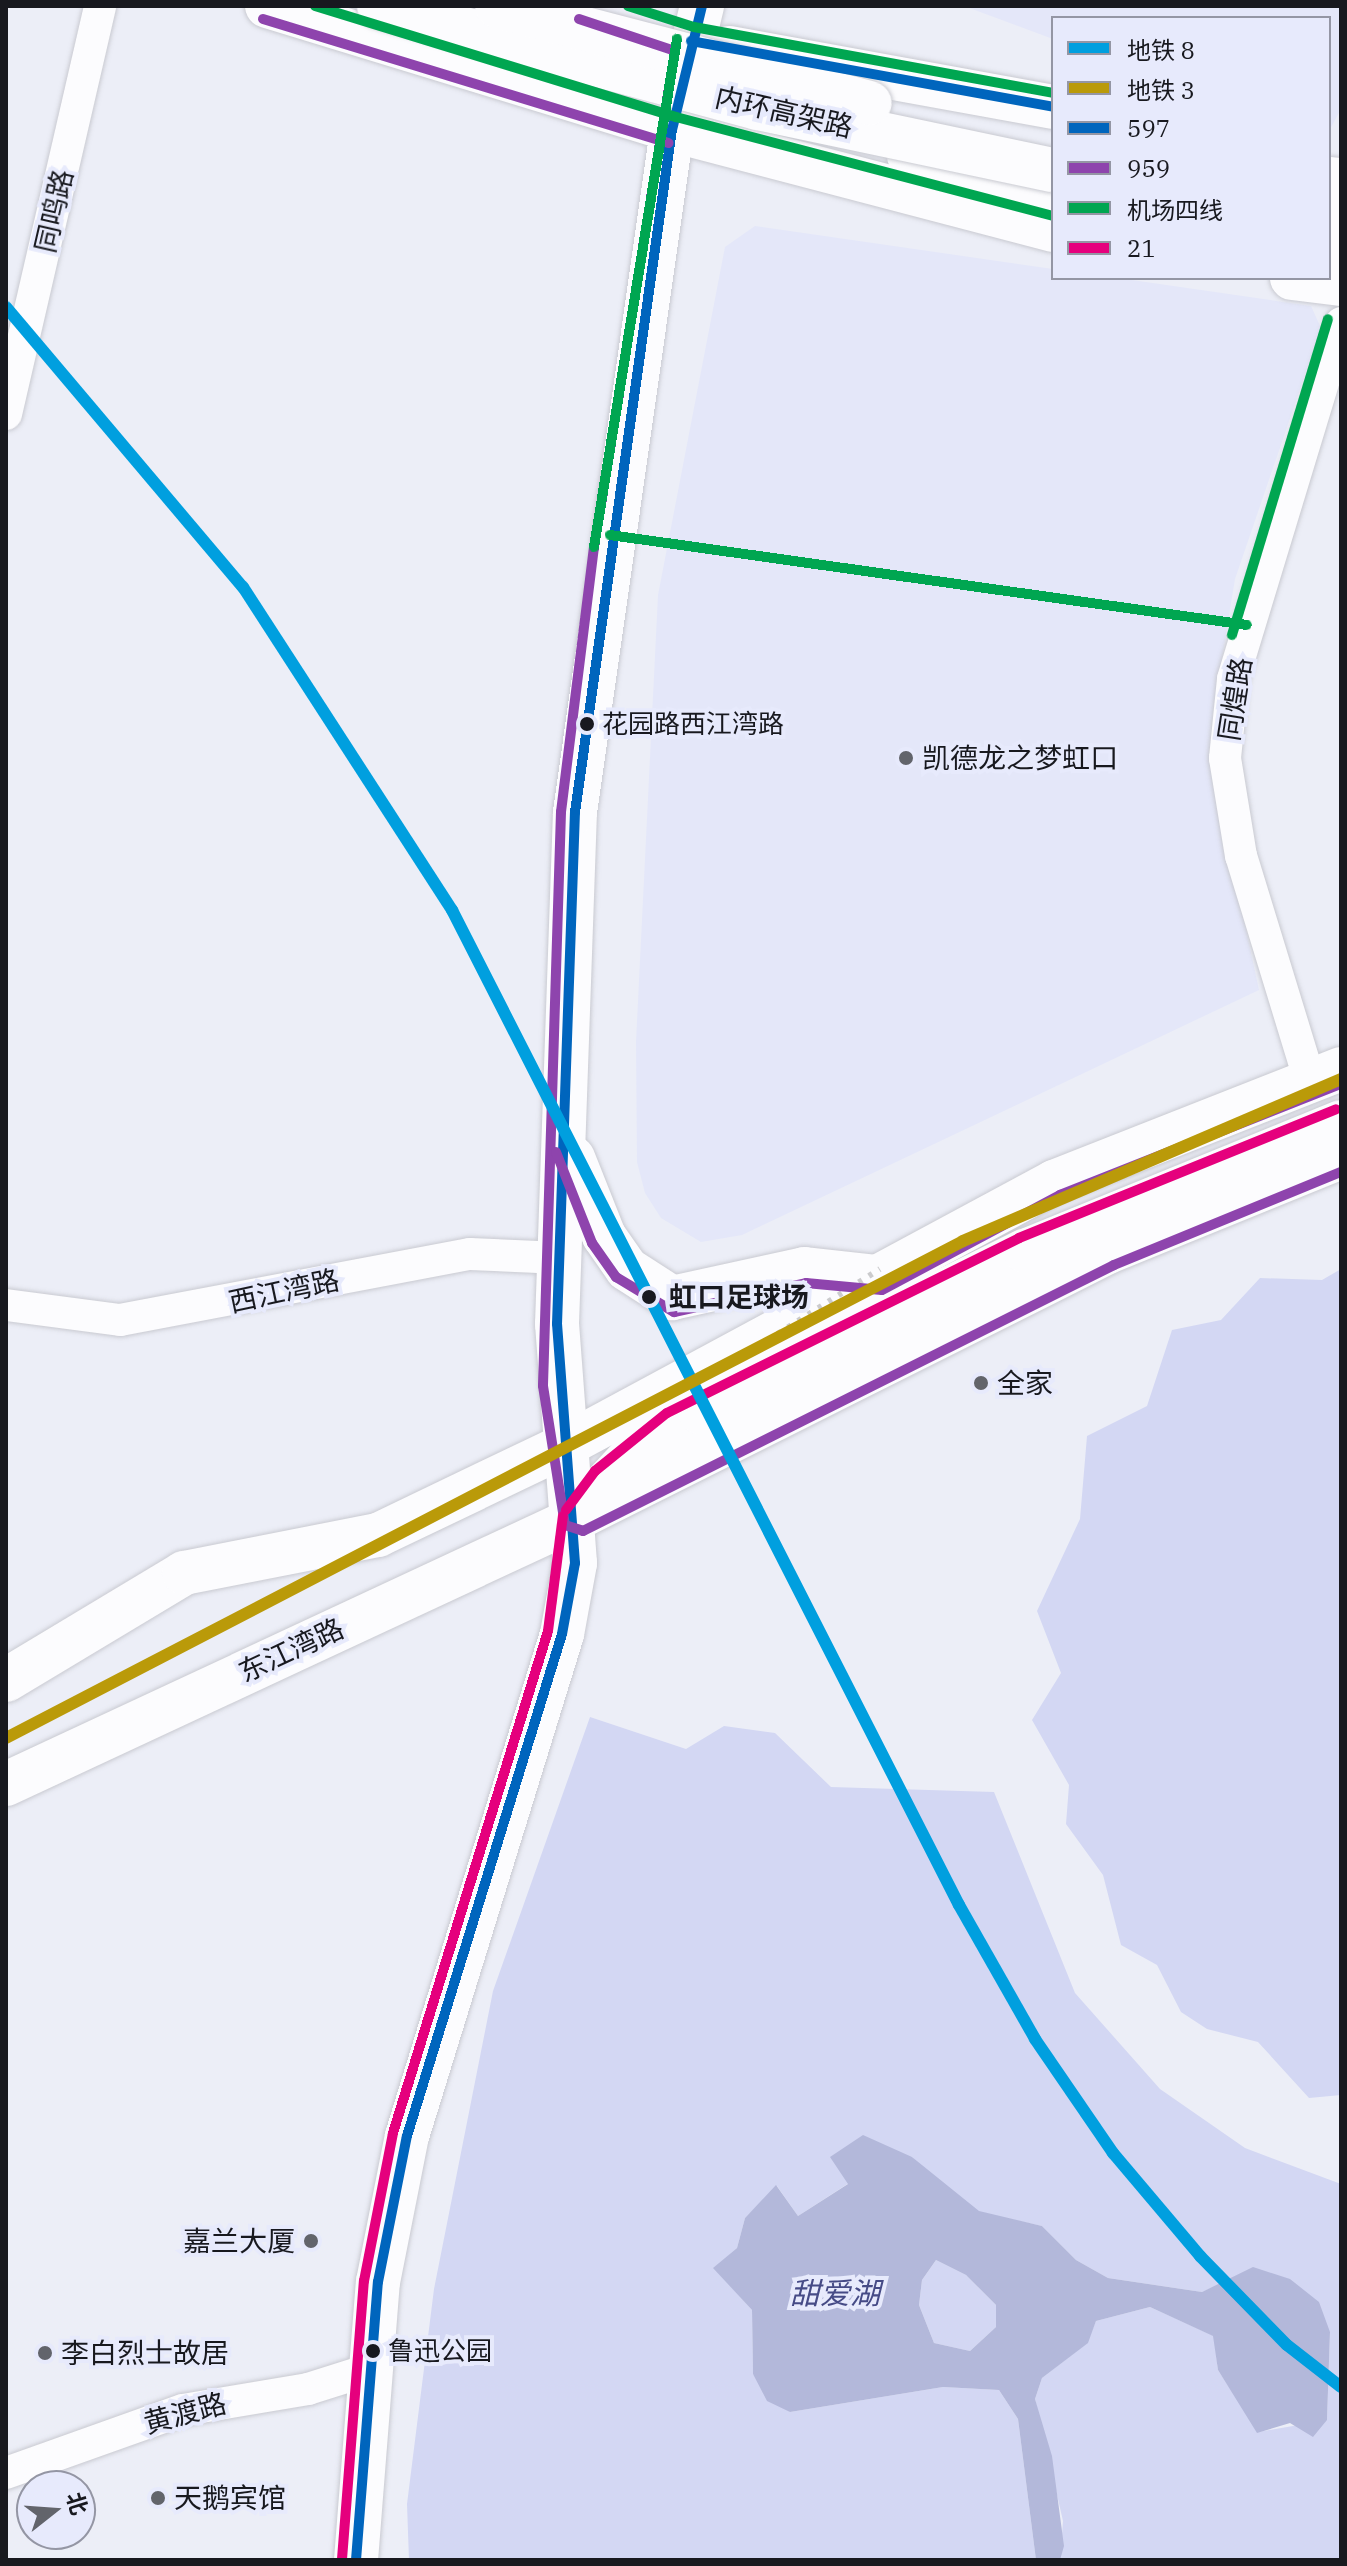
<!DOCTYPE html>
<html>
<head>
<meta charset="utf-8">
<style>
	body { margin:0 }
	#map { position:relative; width:1347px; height:2566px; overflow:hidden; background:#eceef7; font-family:"IBM Plex Serif","Noto Sans SC",serif }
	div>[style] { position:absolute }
	.built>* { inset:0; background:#e4e7f9 }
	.green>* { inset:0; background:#d3d7f3 }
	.water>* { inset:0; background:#b3b8da }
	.roads { filter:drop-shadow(0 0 2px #c9cad1) drop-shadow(0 0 2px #c9cad1) }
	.street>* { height:32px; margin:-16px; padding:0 16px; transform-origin:16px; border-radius:16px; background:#fcfcfe }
	.secondary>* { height:44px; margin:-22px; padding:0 22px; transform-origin:22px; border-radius:22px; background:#fcfcfe }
	.primary>* { height:44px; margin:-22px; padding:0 22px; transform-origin:22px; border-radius:22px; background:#fcfcfe }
	.highway>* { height:44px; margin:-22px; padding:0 22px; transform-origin:22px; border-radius:22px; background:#fcfcfe }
	.rail>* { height:6px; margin-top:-3px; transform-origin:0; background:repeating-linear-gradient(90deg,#cbcbcd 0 4px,transparent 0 12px) }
	.bridges { filter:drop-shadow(0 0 2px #c9cad1) drop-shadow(0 0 2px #c9cad1) }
	.highway-bridge>* { height:44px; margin:-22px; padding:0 22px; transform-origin:22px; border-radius:22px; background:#fcfcfe }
	.bus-1>* { height:10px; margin:-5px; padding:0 5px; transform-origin:5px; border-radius:5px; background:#0065bd }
	.bus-2>* { height:10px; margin:-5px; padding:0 5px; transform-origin:5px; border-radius:5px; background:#8e44ad }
	.bus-3>* { height:10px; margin:-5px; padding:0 5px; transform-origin:5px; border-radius:5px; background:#00a651 }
	.bus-4>* { height:10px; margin:-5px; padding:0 5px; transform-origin:5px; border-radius:5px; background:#e5007d }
	.metro-1>* { height:12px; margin:-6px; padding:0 6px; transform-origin:6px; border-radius:6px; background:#009fdf }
	.metro-2>* { height:12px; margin:-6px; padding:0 6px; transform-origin:6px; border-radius:6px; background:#ba9a09 }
	.dots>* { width:22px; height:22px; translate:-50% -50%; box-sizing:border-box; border:4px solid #e7eafc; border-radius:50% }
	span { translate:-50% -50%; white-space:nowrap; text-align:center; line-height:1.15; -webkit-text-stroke:8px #e7eafc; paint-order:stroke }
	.bus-label { font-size:26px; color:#18191f }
	.left { translate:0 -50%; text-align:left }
	.street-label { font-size:28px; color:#18191f }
	.poi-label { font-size:28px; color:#18191f }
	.right { translate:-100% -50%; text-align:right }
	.stop-label { font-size:28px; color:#18191f; font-weight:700 }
	.water-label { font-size:30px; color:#464b86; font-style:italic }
	.frame { position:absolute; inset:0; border:8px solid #18191f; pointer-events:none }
	.legend { position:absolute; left:1051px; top:16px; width:280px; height:264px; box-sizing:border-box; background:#e7eafc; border:2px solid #9496a4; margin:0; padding:10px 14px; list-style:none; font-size:24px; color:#18191f }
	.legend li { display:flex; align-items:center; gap:16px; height:40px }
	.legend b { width:40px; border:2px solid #9496a4 }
	.north { position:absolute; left:16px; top:2470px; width:80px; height:80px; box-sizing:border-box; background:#e7eafc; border:2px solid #9496a4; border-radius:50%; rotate:73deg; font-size:22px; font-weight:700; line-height:32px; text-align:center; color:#18191f }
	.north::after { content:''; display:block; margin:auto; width:28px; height:36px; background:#62646b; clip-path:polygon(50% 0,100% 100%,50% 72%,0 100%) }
</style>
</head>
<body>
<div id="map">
	<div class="built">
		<i style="clip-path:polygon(964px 6px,1341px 6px,1341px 109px,1329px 131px,1329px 18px,1053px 18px,1053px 39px)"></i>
		<i style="clip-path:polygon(755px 226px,1053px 269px,1053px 278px,1118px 278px,1311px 306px,1321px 328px,1235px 579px,1210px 730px,1211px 768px,1259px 990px,742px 1235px,701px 1242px,661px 1218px,645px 1193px,637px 1162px,636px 1042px,658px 595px,725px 247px)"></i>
	</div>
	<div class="green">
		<i style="clip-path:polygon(1341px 1269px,1341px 2095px,1309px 2098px,1258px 2042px,1207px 2029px,1181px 2012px,1157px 1965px,1121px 1945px,1103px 1875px,1066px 1824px,1069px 1785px,1032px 1720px,1061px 1673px,1037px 1611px,1080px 1519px,1087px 1436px,1147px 1406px,1172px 1330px,1221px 1320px,1260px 1278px,1322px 1280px)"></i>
		<i style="clip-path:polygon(590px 1717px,686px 1749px,724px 1726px,775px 1733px,831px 1787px,994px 1792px,1075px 1993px,1160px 2089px,1245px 2148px,1341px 2184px,1341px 2560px,1060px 2560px,1063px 2521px,1035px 2399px,1042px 2378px,1087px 2343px,1096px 2321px,1150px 2307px,1214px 2336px,1218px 2370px,1258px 2432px,1327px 2420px,1330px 2332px,1225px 2282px,1202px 2292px,1108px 2278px,1076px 2260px,1042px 2226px,979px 2212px,946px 2192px,912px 2157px,849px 2183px,798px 2216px,777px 2186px,745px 2218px,737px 2248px,714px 2268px,752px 2310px,753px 2374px,790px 2412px,943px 2387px,999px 2390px,1018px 2419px,1036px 2560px,409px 2560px,407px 2504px,434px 2289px,493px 1991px)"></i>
		<i style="clip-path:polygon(936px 2260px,966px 2275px,996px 2305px,996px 2327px,970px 2351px,934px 2343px,919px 2305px,922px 2280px)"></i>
	</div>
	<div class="water">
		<i style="clip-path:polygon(evenodd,863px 2135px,912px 2157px,979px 2211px,1042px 2226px,1076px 2260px,1108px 2278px,1202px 2292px,1253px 2267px,1290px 2279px,1319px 2302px,1330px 2332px,1327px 2420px,1313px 2437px,1290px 2423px,1257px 2433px,1218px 2370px,1213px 2336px,1150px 2307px,1096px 2321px,1088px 2343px,1042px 2378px,1035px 2399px,1052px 2456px,1064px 2546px,1060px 2560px,1036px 2560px,1018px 2419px,999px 2390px,943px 2387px,790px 2412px,767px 2401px,753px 2374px,752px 2310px,713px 2268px,737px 2248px,745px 2218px,776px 2185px,798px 2216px,848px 2184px,830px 2157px,863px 2135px,936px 2260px,966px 2275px,996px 2305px,996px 2327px,970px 2351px,934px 2343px,919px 2305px,922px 2280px,936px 2260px)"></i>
	</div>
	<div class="roads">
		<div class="street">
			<i style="left:6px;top:414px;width:419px;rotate:-77deg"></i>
			<i style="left:1309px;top:1078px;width:232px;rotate:-107deg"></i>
			<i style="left:1241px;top:856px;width:99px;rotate:-99.3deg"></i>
			<i style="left:1225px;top:758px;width:79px;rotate:-84.2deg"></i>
			<i style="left:1233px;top:679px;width:372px;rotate:-73.1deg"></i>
			<i style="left:6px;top:1305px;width:115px;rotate:7.5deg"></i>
			<i style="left:120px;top:1320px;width:356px;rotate:-10.7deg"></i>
			<i style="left:470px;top:1254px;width:91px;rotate:2.5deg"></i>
			<i style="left:6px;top:2473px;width:188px;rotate:-19.6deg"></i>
			<i style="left:183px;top:2410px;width:127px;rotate:-9.5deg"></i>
			<i style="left:308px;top:2389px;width:63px;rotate:-17.6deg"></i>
		</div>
		<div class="secondary">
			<i style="left:573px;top:1158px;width:84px;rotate:68.3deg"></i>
			<i style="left:604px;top:1236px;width:40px;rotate:55.1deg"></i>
			<i style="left:627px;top:1269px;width:54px;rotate:32.8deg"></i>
			<i style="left:672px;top:1298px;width:136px;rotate:-12.3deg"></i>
			<i style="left:805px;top:1269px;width:73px;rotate:6.3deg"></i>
			<i style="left:593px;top:1497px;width:64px;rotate:-46.9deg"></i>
			<i style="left:637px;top:1450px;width:74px;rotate:-31.1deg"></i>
			<i style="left:700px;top:1412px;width:363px;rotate:-26.4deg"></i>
			<i style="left:1025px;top:1251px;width:341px;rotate:-22.2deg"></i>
			<i style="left:6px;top:1680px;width:208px;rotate:-31deg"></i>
			<i style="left:184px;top:1573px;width:198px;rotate:-11.1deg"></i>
			<i style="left:378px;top:1535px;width:206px;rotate:-25.6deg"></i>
			<i style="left:564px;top:1446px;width:557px;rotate:-28.31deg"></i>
			<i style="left:1054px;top:1182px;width:308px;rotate:-21.5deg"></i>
			<i style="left:6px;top:1784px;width:630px;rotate:-24.98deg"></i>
			<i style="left:577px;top:1518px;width:594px;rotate:-26.61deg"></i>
			<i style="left:1108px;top:1252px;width:252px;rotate:-22.2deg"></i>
			<i style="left:356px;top:2560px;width:279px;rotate:-85.5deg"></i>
			<i style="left:378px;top:2282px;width:149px;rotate:-78.8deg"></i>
			<i style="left:407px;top:2136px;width:525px;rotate:-72.84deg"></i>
			<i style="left:562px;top:1634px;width:72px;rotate:-79.6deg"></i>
			<i style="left:575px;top:1563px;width:240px;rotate:-94.3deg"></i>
			<i style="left:557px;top:1324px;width:512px;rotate:-87.99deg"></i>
			<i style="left:575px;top:812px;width:689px;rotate:-81.91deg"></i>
			<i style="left:672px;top:130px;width:128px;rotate:-76.4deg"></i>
		</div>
		<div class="primary">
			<i style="left:267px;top:6px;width:424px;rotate:17deg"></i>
			<i style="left:672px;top:130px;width:394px;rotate:14.7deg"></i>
			<i style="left:729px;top:48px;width:329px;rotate:10.3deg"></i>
			<i style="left:1292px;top:278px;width:49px;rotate:7deg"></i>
		</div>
		<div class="highway">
			<i style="left:909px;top:156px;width:151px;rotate:17deg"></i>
			<i style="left:1329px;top:179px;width:12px;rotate:5deg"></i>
			<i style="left:1329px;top:215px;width:12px;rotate:5deg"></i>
			<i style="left:1329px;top:247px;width:12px;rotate:5deg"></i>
		</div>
	</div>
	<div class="rail">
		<i style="left:727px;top:1366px;width:181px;rotate:-32.4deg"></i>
	</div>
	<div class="bridges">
		<div class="highway-bridge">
			<i style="left:379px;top:6px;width:392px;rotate:15.1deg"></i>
			<i style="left:758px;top:108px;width:301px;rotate:11.9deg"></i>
			<i style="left:497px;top:6px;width:385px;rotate:14.6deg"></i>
		</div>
	</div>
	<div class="bus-1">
		<i style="left:691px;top:41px;width:368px;rotate:10.3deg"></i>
		<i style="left:356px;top:2560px;width:279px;rotate:-85.5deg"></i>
		<i style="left:378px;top:2282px;width:149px;rotate:-78.8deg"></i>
		<i style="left:407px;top:2136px;width:525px;rotate:-72.84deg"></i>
		<i style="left:562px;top:1634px;width:72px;rotate:-79.6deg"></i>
		<i style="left:575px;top:1563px;width:240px;rotate:-94.3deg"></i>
		<i style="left:557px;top:1324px;width:512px;rotate:-87.99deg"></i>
		<i style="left:575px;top:812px;width:689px;rotate:-81.91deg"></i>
		<i style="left:672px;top:130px;width:128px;rotate:-76.4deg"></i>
	</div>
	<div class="bus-2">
		<i style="left:263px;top:19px;width:424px;rotate:17deg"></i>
		<i style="left:579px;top:19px;width:101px;rotate:18.4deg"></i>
		<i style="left:675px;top:51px;width:503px;rotate:99.27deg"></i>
		<i style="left:594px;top:547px;width:267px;rotate:97.1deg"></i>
		<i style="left:561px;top:812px;width:574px;rotate:91.8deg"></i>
		<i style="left:543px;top:1386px;width:141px;rotate:81deg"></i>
		<i style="left:565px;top:1525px;width:19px;rotate:18deg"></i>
		<i style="left:583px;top:1531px;width:594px;rotate:-26.61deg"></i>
		<i style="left:1114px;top:1265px;width:245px;rotate:-22.3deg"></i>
		<i style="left:556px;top:1152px;width:98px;rotate:68.4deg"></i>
		<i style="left:592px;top:1243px;width:42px;rotate:54.8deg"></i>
		<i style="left:616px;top:1277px;width:68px;rotate:31.1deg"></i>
		<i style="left:674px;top:1312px;width:135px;rotate:-12.4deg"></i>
		<i style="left:806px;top:1283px;width:76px;rotate:5.3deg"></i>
		<i style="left:882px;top:1290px;width:202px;rotate:-28.1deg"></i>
		<i style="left:1060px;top:1195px;width:302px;rotate:-21.6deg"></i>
	</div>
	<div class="bus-3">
		<i style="left:315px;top:6px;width:378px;rotate:17.1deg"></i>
		<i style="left:676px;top:117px;width:390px;rotate:14.7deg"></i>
		<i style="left:628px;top:6px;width:69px;rotate:17.7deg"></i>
		<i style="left:694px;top:27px;width:365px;rotate:10.4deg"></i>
		<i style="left:610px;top:535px;width:643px;rotate:8.04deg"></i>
		<i style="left:594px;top:547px;width:515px;rotate:-80.72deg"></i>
		<i style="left:1232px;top:635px;width:330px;rotate:-73.1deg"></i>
	</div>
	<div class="bus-4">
		<i style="left:566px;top:1510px;width:49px;rotate:-53.4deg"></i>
		<i style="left:595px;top:1471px;width:92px;rotate:-38.9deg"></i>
		<i style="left:667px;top:1413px;width:393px;rotate:-26.4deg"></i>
		<i style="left:1019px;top:1238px;width:342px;rotate:-22.1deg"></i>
		<i style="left:342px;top:2559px;width:279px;rotate:-85.5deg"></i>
		<i style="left:364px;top:2281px;width:151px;rotate:-78.9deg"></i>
		<i style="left:393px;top:2133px;width:525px;rotate:-72.84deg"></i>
		<i style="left:548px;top:1631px;width:116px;rotate:-82.6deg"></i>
	</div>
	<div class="metro-1">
		<i style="left:6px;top:307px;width:367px;rotate:49.8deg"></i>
		<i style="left:243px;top:587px;width:385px;rotate:57.1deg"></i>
		<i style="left:452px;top:910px;width:1117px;rotate:63deg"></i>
		<i style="left:959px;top:1905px;width:154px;rotate:60.4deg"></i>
		<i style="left:1035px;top:2039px;width:138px;rotate:55.6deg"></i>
		<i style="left:1113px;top:2153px;width:135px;rotate:49.8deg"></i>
		<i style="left:1200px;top:2256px;width:124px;rotate:45.7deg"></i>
		<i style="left:1287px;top:2345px;width:68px;rotate:37.9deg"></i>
	</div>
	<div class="metro-2">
		<i style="left:6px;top:1738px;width:1078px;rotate:-27.44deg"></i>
		<i style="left:963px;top:1241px;width:411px;rotate:-23.2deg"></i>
	</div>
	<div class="dots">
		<i style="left:587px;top:724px;background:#18191f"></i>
		<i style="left:906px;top:758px;background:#62646b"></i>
		<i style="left:649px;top:1297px;background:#18191f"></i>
		<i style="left:981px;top:1383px;background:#62646b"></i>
		<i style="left:311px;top:2241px;background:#62646b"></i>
		<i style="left:373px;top:2351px;background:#18191f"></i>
		<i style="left:45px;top:2353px;background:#62646b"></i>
		<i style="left:158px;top:2498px;background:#62646b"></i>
	</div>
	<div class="bus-label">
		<span class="left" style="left:602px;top:724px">花园路西江湾路</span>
		<span class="left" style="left:388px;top:2351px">鲁迅公园</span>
	</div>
	<div class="street-label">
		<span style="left:784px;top:112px;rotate:13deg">内环高架路</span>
		<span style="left:54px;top:211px;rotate:-77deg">同鸣路</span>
		<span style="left:1235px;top:699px;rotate:-81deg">同煌路</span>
		<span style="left:284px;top:1291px;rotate:-12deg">西江湾路</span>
		<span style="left:291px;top:1650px;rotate:-25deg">东江湾路</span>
		<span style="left:185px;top:2413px;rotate:-15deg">黄渡路</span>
	</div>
	<div class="poi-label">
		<span class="left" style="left:922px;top:758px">凯德龙之梦虹口</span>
		<span class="left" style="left:997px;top:1383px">全家</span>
		<span class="right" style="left:295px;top:2241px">嘉兰大厦</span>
		<span class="left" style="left:61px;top:2353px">李白烈士故居</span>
		<span class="left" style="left:174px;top:2498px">天鹅宾馆</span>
	</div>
	<div class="stop-label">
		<span class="left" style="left:669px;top:1297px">虹口足球场</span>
	</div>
	<div class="water-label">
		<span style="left:835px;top:2293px">甜爱湖</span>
	</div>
	<div class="frame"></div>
	<ul class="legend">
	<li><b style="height:10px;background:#009fdf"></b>地铁 8</li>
	<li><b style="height:10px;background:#ba9a09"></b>地铁 3</li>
	<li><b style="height:10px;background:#0065bd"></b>597</li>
	<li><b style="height:10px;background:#8e44ad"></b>959</li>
	<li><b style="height:10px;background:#00a651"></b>机场四线</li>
	<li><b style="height:10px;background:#e5007d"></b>21</li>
	</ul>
	<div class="north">北</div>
</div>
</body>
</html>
